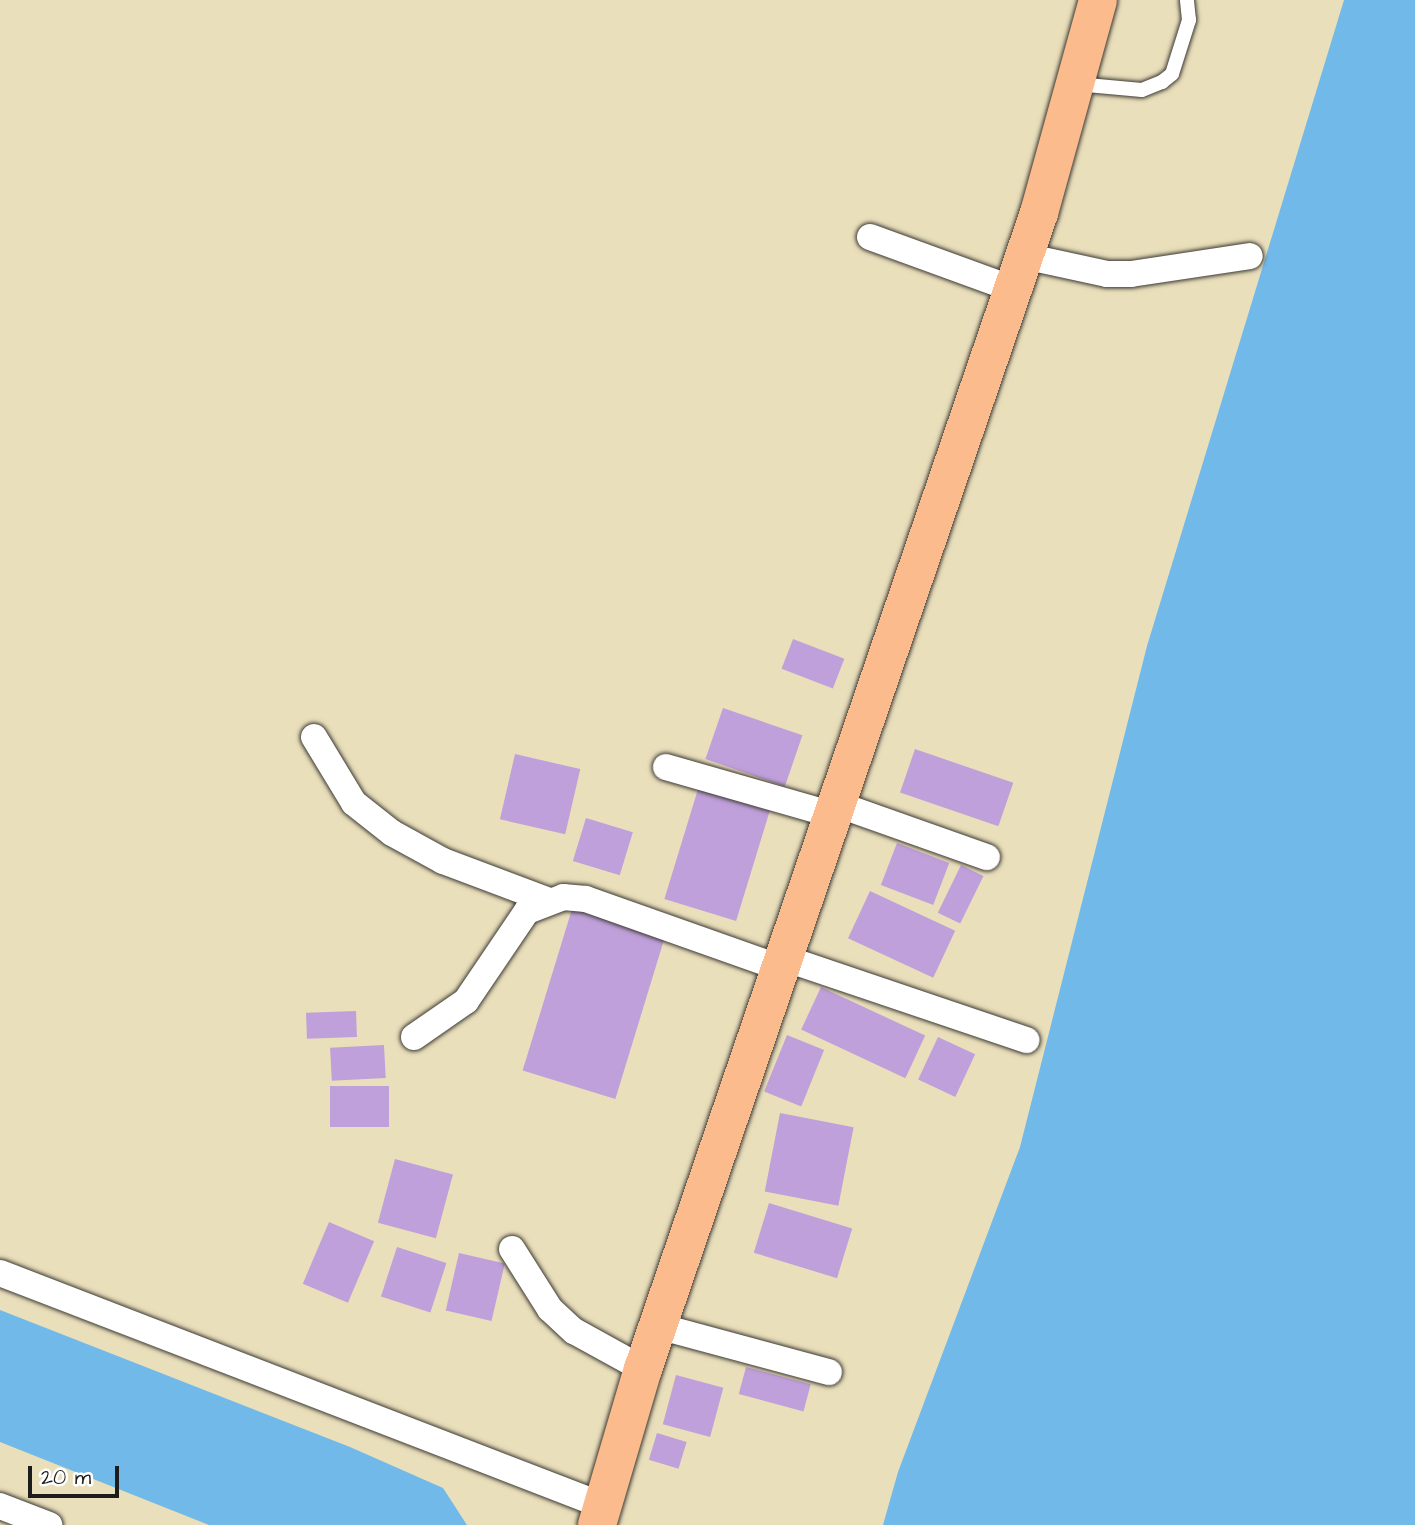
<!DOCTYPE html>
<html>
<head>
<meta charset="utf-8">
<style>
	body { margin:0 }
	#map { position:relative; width:1415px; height:1525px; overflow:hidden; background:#eadfbb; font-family:"Architects Daughter",sans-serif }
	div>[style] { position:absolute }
	.water>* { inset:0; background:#71b9e9 }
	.building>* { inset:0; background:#c0a0db; transform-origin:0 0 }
	.roads { filter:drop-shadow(0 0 2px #3b3934) drop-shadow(0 0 2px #3b3934) }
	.lane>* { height:14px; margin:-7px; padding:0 7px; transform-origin:7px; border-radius:7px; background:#fff }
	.street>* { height:26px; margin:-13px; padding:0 13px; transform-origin:13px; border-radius:13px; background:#fff }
	.highway>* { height:38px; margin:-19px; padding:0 19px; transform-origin:19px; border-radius:19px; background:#fbbb8c }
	span { translate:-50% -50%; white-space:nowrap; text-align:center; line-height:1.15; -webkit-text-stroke:5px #fff; paint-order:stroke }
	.scale { position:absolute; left:28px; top:1466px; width:91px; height:32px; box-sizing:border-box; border:4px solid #1c1c1c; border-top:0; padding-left:9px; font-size:21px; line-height:24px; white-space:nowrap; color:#1c1c1c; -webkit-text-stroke:5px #fff; paint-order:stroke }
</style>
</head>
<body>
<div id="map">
	<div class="water">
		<i style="clip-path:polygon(1344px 0,1415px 0,1415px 1525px,883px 1525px,898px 1472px,1020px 1147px,1147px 646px)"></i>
		<i style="clip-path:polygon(0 1310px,350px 1447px,443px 1488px,467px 1525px,209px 1525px,0 1442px)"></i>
	</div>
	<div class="building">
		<i style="left:793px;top:639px;width:55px;height:32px;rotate:21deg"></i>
		<i style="left:723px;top:708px;width:84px;height:54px;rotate:19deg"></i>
		<i style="left:915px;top:749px;width:104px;height:46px;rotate:19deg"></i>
		<i style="left:515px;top:754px;width:67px;height:67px;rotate:13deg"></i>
		<i style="left:698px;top:789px;width:75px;height:115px;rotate:17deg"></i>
		<i style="left:586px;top:818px;width:49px;height:45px;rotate:17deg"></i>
		<i style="left:897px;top:843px;width:56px;height:45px;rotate:21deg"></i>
		<i style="left:961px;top:865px;width:25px;height:53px;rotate:26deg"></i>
		<i style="left:870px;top:891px;width:94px;height:52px;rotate:25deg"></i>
		<i style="left:572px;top:909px;width:97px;height:169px;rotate:17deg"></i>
		<i style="left:821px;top:987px;width:115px;height:47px;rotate:25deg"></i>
		<i style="left:356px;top:1011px;width:26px;height:50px;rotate:88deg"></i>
		<i style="left:787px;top:1035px;width:40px;height:61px;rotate:22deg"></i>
		<i style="left:938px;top:1037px;width:41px;height:47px;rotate:25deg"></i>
		<i style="left:384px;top:1045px;width:33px;height:54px;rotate:87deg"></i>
		<i style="left:330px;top:1086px;width:59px;height:41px"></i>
		<i style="left:780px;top:1113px;width:75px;height:80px;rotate:11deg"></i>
		<i style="left:395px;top:1159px;width:60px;height:66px;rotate:15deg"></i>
		<i style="left:769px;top:1203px;width:87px;height:52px;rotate:17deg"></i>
		<i style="left:329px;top:1222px;width:49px;height:67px;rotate:23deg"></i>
		<i style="left:397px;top:1247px;width:52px;height:52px;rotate:18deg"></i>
		<i style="left:459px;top:1253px;width:47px;height:59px;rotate:13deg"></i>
		<i style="left:746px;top:1367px;width:67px;height:28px;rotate:15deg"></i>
		<i style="left:676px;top:1375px;width:49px;height:51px;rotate:15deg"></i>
		<i style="left:657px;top:1433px;width:31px;height:28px;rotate:17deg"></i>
	</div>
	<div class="roads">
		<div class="lane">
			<i style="left:1076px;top:84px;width:66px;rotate:5.2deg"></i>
			<i style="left:1142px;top:90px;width:22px;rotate:-22deg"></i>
			<i style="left:1162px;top:82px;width:13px;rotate:-39deg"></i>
			<i style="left:1172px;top:74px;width:57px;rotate:-72.5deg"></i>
			<i style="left:1189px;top:20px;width:20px;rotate:-96deg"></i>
		</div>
		<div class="street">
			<i style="left:870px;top:237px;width:152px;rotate:20deg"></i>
			<i style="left:1024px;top:256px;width:85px;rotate:12.2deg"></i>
			<i style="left:1107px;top:274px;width:24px"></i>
			<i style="left:1131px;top:274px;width:120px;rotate:-8.6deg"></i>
			<i style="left:314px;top:737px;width:77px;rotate:58.8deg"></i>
			<i style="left:354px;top:803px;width:48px;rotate:38.3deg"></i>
			<i style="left:392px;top:833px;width:58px;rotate:28.8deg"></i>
			<i style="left:443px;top:861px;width:111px;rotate:20.6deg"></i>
			<i style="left:666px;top:767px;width:174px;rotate:16deg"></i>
			<i style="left:837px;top:804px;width:159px;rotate:19.5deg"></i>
			<i style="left:784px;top:958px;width:256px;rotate:18.7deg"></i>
			<i style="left:414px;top:1037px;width:63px;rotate:-34.7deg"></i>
			<i style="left:466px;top:1001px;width:109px;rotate:-55.9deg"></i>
			<i style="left:527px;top:911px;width:39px;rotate:-21deg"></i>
			<i style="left:563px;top:897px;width:23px;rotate:5deg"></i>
			<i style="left:586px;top:899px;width:207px;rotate:19.5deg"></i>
			<i style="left:512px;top:1249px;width:71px;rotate:57.7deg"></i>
			<i style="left:550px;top:1309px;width:33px;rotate:43deg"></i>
			<i style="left:574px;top:1331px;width:79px;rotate:28.8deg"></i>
			<i style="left:0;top:1273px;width:647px;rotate:21.09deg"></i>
			<i style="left:658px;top:1326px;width:177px;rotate:15.1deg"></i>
			<i style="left:0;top:1506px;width:53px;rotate:21.2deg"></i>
		</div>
		<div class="highway">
			<i style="left:597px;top:1525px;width:163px;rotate:-73.6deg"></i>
			<i style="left:643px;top:1369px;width:1222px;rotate:-71.09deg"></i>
			<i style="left:1039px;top:213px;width:221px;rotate:-74.5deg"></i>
		</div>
	</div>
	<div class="scale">20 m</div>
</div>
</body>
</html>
